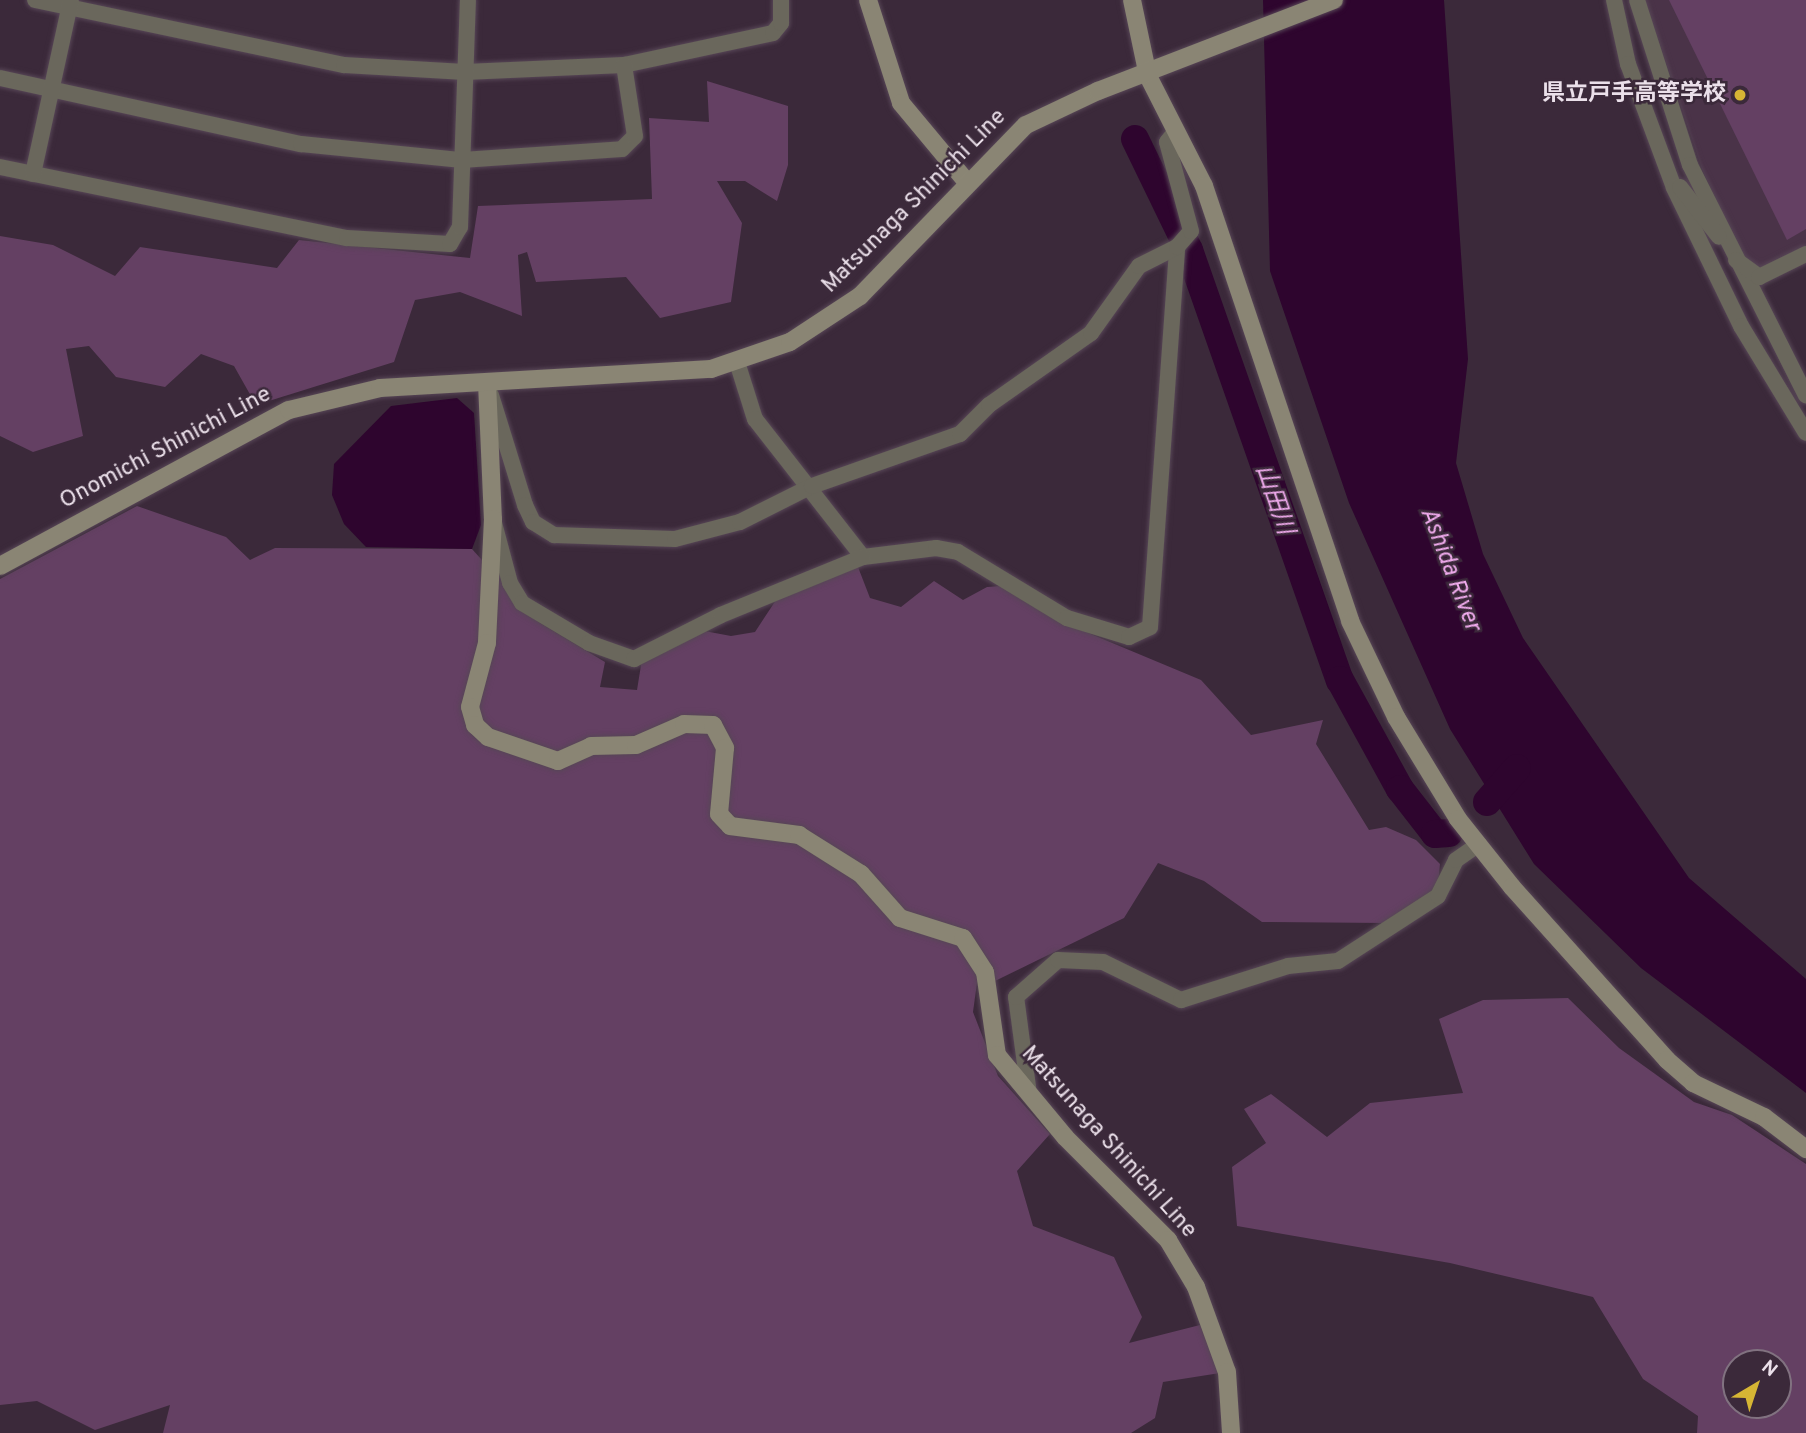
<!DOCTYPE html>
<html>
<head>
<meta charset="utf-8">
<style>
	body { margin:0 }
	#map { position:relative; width:1806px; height:1433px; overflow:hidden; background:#3b293a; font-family:Overpass,"Noto Sans JP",sans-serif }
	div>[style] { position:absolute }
	.built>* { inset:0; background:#4a3348 }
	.green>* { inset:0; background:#644063 }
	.water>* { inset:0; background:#2e052e }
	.river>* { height:28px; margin:-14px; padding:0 14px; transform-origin:14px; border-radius:14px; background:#2e052e }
	.roads { filter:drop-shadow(0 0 2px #574656) drop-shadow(0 0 2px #574656) }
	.street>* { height:16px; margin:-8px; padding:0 8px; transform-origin:8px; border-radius:8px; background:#6a675c }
	.secondary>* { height:18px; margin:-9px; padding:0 9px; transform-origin:9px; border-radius:9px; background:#8a8574 }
	.dots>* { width:19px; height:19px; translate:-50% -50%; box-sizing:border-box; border:4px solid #3b293a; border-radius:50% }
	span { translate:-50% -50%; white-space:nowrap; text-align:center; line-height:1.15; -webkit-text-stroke:5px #3b293a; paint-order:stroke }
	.poi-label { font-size:23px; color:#ebe0ea; font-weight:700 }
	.right { translate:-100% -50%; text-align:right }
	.street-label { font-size:23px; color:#ebe0ea }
	.water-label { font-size:24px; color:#f0abed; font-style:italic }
	.north { position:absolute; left:1722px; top:1349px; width:70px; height:70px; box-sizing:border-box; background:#3b293a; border:2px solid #817280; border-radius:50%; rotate:39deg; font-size:19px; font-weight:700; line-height:28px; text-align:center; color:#ebe0ea }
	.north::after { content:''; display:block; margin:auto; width:24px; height:32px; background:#d6b534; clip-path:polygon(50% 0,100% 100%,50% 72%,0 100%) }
</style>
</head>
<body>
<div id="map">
	<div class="built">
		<i style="clip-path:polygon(1645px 0,1806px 0,1806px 247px,1768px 270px,1745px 261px,1702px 169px)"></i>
	</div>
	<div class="green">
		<i style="clip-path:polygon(1669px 0,1806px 0,1806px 229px,1787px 240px)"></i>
		<i style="clip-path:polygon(707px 81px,788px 106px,788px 165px,777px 201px,745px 181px,717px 181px,742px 223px,731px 302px,660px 318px,626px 277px,536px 282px,527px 252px,518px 255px,522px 316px,460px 292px,415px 300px,394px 362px,256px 405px,234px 366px,201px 354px,165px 387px,116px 377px,89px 346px,66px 349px,83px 436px,33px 452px,0 436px,0 236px,53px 245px,115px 276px,140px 247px,277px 268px,299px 240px,470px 258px,478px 206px,652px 199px,649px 118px,709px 122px)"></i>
		<i style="clip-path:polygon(137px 506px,226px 537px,250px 560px,275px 548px,472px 549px,538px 622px,605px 662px,600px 687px,637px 690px,642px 659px,699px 630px,731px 636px,755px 632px,776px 600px,858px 567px,870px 598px,901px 607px,934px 581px,963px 600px,987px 587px,1014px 585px,1074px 627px,1201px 680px,1251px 735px,1323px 720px,1316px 744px,1369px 830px,1386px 827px,1416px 840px,1440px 864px,1438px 885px,1418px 902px,1385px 923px,1262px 922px,1204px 881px,1158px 863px,1124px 918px,995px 981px,980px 961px,973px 1012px,998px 1076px,1050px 1134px,1017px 1171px,1033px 1226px,1114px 1257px,1142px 1317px,1129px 1343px,1200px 1325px,1220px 1373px,1163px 1382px,1155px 1418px,1131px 1433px,163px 1433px,170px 1405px,95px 1430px,37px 1401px,0 1405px,0 579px)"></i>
		<i style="clip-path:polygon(evenodd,1568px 998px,1619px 1048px,1694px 1102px,1732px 1115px,1806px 1164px,1806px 1433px,1697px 1433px,1698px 1416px,1643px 1379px,1593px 1297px,1450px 1263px,1237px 1226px,1232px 1167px,1266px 1143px,1244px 1109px,1271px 1094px,1327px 1137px,1370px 1103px,1463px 1093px,1439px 1019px,1483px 1000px,1568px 998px,1736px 1363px,1778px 1363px,1778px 1405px,1736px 1405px,1736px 1363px)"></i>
	</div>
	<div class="water">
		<i style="clip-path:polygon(1263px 0,1444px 0,1468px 359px,1456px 463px,1483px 554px,1523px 638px,1689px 878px,1806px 979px,1806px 1093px,1641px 968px,1534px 864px,1450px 729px,1349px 503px,1270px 271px)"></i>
		<i style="clip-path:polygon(457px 398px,474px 413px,481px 525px,472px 549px,366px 547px,344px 524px,332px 495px,334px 464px,391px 406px)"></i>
	</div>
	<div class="river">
		<i style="left:1135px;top:139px;width:123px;rotate:64.1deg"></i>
		<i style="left:1189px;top:250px;width:456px;rotate:70.7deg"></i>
		<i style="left:1340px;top:680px;width:124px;rotate:61.2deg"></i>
		<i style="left:1400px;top:789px;width:57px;rotate:52.1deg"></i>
		<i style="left:1435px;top:834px;width:14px;rotate:-4deg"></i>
		<i style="left:1487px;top:802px;width:45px;rotate:-48.6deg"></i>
	</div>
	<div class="roads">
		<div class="street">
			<i style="left:35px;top:0;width:316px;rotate:11.9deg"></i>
			<i style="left:344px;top:65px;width:121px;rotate:3.3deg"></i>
			<i style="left:465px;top:72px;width:159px;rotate:-2.5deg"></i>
			<i style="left:624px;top:65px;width:152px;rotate:-12.1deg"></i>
			<i style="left:773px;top:33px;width:13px;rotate:-51deg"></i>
			<i style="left:781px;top:23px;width:23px;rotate:-90deg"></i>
			<i style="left:1614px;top:0;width:66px;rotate:77.7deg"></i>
			<i style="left:1628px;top:64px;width:132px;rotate:69.6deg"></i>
			<i style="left:1674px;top:188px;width:153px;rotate:64.1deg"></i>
			<i style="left:1741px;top:326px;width:125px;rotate:58.7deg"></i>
			<i style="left:1637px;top:0;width:173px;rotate:72.2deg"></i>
			<i style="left:1690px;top:165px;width:258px;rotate:63.3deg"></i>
			<i style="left:0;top:78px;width:308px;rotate:12.4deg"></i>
			<i style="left:301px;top:144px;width:162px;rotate:5.7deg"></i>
			<i style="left:462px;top:160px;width:160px;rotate:-3.9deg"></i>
			<i style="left:622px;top:149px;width:18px;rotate:-45deg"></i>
			<i style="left:635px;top:136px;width:72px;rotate:-98.8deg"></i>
			<i style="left:0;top:167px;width:354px;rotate:11.6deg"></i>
			<i style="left:347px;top:238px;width:103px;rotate:3.3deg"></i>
			<i style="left:450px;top:244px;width:20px;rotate:-60deg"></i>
			<i style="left:460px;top:227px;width:227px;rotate:-88deg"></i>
			<i style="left:33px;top:174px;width:178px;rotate:-77.7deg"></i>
			<i style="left:1680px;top:187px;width:63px;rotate:52deg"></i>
			<i style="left:1736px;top:260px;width:29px;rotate:36deg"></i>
			<i style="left:1759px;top:277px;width:52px;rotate:-26.1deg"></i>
			<i style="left:737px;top:362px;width:60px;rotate:72.5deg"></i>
			<i style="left:755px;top:419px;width:175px;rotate:52deg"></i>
			<i style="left:863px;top:557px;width:74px;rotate:-7deg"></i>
			<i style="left:936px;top:548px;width:22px;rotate:10deg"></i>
			<i style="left:958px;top:552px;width:127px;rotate:31.2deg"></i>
			<i style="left:1067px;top:618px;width:65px;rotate:17deg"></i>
			<i style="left:1129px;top:637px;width:23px;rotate:-25deg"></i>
			<i style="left:1150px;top:627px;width:381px;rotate:-85.9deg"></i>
			<i style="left:491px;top:395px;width:115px;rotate:72.8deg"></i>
			<i style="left:525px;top:505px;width:19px;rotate:65deg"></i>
			<i style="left:533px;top:522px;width:25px;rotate:32deg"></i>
			<i style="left:554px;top:535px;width:121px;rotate:1.9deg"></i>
			<i style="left:675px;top:539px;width:67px;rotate:-14.7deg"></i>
			<i style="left:740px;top:522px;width:80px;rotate:-26.6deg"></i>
			<i style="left:812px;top:486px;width:157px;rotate:-19.4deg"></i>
			<i style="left:960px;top:434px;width:41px;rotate:-45deg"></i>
			<i style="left:989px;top:405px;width:125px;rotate:-35.2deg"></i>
			<i style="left:1091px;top:333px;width:82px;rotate:-54.4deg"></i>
			<i style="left:1139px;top:266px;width:42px;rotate:-26.6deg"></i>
			<i style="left:1177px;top:247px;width:21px;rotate:-49deg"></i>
			<i style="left:1191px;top:231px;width:92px;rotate:-105.1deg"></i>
			<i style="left:1167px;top:142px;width:14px;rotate:-51deg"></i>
			<i style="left:493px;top:519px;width:66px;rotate:75.1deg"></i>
			<i style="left:510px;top:583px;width:23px;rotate:59deg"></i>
			<i style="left:522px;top:603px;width:78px;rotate:30.8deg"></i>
			<i style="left:589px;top:643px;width:48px;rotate:19.6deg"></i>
			<i style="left:634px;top:659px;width:97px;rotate:-26.8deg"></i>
			<i style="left:721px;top:615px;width:153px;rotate:-22.2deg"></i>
			<i style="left:1029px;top:1094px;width:98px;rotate:-97.6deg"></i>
			<i style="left:1016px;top:997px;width:56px;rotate:-41.4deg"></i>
			<i style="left:1058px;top:960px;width:45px;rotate:2.5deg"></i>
			<i style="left:1103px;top:962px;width:87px;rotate:26deg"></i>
			<i style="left:1181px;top:1000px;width:112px;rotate:-17.6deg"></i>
			<i style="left:1288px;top:966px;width:50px;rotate:-5.7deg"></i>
			<i style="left:1338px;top:961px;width:119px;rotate:-33deg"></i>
			<i style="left:1438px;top:896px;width:40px;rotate:-63.4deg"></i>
			<i style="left:1456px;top:860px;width:28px;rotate:-35deg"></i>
		</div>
		<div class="secondary">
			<i style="left:868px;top:0;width:108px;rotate:72.2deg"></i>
			<i style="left:901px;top:103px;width:102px;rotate:50.2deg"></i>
			<i style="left:1132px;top:0;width:78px;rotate:78.1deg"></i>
			<i style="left:1148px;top:76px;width:123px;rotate:63deg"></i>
			<i style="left:1204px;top:186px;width:459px;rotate:71.4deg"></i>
			<i style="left:1350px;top:621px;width:106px;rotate:64.4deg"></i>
			<i style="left:1396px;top:717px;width:119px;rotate:58.7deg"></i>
			<i style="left:1458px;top:819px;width:87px;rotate:51.5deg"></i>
			<i style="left:1512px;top:887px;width:232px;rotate:48.1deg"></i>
			<i style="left:1667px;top:1060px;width:35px;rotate:41deg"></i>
			<i style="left:1693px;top:1083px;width:79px;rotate:25.6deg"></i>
			<i style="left:1764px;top:1117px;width:53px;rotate:37.3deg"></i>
			<i style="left:487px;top:383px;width:136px;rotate:87.5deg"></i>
			<i style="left:493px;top:519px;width:124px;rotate:92.8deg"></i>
			<i style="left:487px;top:643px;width:66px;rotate:104.9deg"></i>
			<i style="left:470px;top:707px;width:19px;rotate:74deg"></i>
			<i style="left:475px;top:725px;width:18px;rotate:43deg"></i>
			<i style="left:488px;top:737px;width:74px;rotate:18.9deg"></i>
			<i style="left:558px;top:761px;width:36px;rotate:-24deg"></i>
			<i style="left:591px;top:746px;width:45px;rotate:-1.3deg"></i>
			<i style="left:636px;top:745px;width:52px;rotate:-23.6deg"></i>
			<i style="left:684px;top:724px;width:29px;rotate:2deg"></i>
			<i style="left:713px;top:725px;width:26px;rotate:62deg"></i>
			<i style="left:725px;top:748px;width:66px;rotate:95.2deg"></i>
			<i style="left:719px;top:814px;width:16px;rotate:47deg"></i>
			<i style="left:730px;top:826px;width:70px;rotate:7.4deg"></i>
			<i style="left:799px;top:835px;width:73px;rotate:32.2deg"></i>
			<i style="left:861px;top:874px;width:59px;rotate:48.4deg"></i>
			<i style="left:900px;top:918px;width:66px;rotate:17.6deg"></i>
			<i style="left:963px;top:938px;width:40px;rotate:57.1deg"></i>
			<i style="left:985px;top:972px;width:84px;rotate:81.8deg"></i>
			<i style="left:997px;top:1055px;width:107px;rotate:50.3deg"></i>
			<i style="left:1065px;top:1137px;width:146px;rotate:45deg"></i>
			<i style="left:1168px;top:1240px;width:55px;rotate:59.2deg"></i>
			<i style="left:1196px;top:1287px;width:90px;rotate:70deg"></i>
			<i style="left:1227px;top:1372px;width:61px;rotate:86.2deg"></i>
			<i style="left:0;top:566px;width:328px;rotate:-28.4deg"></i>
			<i style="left:289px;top:410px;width:94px;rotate:-13.6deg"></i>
			<i style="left:380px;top:388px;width:332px;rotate:-3.3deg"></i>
			<i style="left:711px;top:369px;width:83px;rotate:-18.9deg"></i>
			<i style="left:790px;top:342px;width:84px;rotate:-33.3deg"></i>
			<i style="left:860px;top:296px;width:238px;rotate:-45.9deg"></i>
			<i style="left:1026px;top:125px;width:80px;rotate:-25.3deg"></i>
			<i style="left:1098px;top:91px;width:253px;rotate:-21.1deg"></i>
		</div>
	</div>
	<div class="dots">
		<i style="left:1740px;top:95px;background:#d6b534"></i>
	</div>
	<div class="poi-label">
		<span class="right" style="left:1726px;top:95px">県立戸手高等学校</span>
	</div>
	<div class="street-label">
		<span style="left:915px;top:202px;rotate:-45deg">Matsunaga Shinichi Line</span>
		<span style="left:166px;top:449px;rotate:-28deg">Onomichi Shinichi Line</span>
		<span style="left:1108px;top:1143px;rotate:48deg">Matsunaga Shinichi Line</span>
	</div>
	<div class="water-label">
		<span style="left:1273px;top:500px;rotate:71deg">山田川</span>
		<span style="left:1449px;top:570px;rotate:69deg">Ashida River</span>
	</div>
	<div class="north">N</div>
</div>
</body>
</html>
